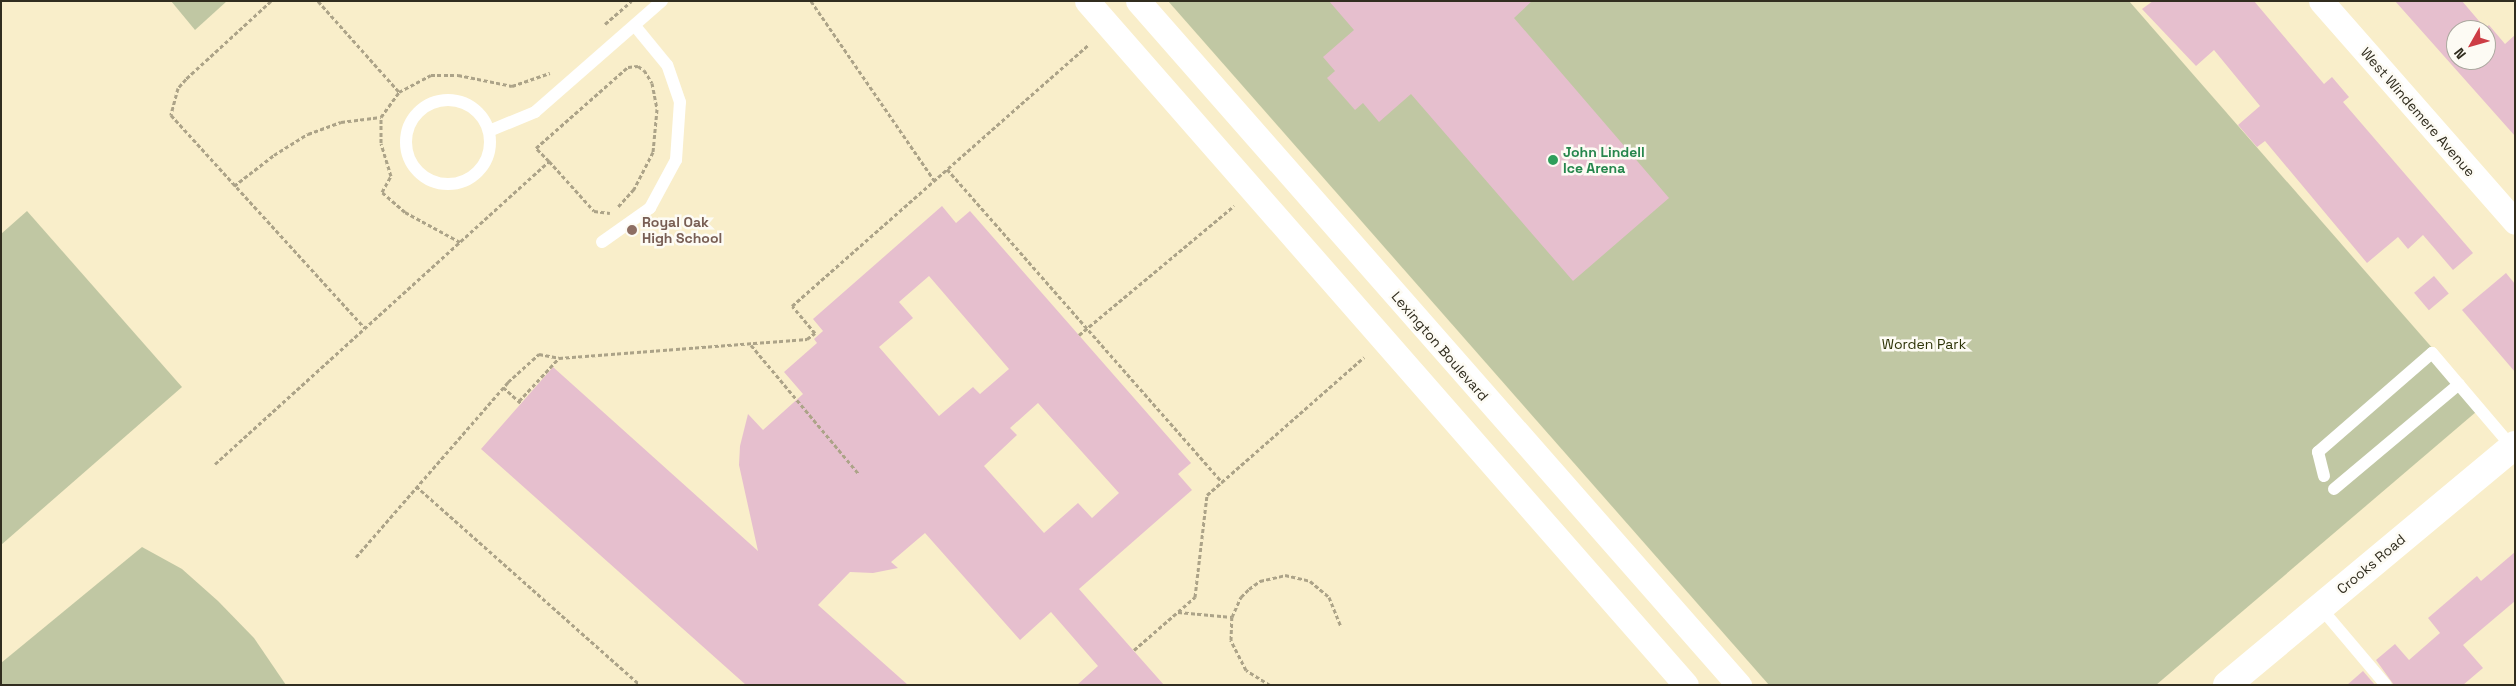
<!DOCTYPE html>
<html>
<head>
<meta charset="utf-8">
<style>
	body { margin:0 }
	#map { position:relative; width:2516px; height:686px; overflow:hidden; background:#f9eeca; font-family:"Space Grotesk",sans-serif }
	div>[style] { position:absolute }
	.green>* { inset:0; background:#c0c7a3 }
	.building>* { inset:0; background:#e6bfce; transform-origin:0 0 }
	.path>* { height:3px; margin-top:-1.5px; transform-origin:0; background:repeating-linear-gradient(90deg,#aca388 0 4px,transparent 0 6.5px) }
	.lane>* { height:12px; margin:-6px; padding:0 6px; transform-origin:6px; border-radius:6px; background:#fff }
	.lane>.ring { margin:-6px; padding:0; box-sizing:content-box; background:none; border:12px solid #fff; border-radius:50% }
	.street>* { height:25px; margin:-12.5px; padding:0 12.5px; transform-origin:12.5px; border-radius:12.5px; background:#fff }
	.secondary>* { height:28px; margin:-14px; padding:0 14px; transform-origin:14px; border-radius:14px; background:#fff }
	.dots>* { width:14px; height:14px; translate:-50% -50%; box-sizing:border-box; border:2px solid #fdfbf4; border-radius:50% }
	span { translate:-50% -50%; white-space:nowrap; text-align:center; line-height:1.15; -webkit-text-stroke:5px #fdfbf4; paint-order:stroke }
	.street-label { font-size:14px; color:#312d1f }
	.leisure-label { font-size:14px; color:#27864d; font-weight:700 }
	.left { translate:0 -50%; text-align:left }
	.education-label { font-size:14px; color:#785e54; font-weight:700 }
	.park-label { font-size:14px; color:#2f3509 }
	.frame { position:absolute; inset:0; border:2px solid #312d1f; pointer-events:none }
	.north { position:absolute; left:2446px; top:20px; width:50px; height:50px; box-sizing:border-box; background:#fdfbf4; border:1px solid #aba99f; border-radius:50%; rotate:232deg; font-size:14px; font-weight:700; line-height:20px; text-align:center; color:#312d1f }
	.north::after { content:''; display:block; margin:auto; width:18px; height:22px; background:#cd3d45; clip-path:polygon(50% 0,100% 100%,50% 72%,0 100%) }
</style>
</head>
<body>
<div id="map">
	<div class="green">
		<i style="clip-path:polygon(171px 1px,227px 1px,195px 30px)"></i>
		<i style="clip-path:polygon(1168px 1px,2129px 1px,2483px 406px,2156px 685px,1769px 685px)"></i>
		<i style="clip-path:polygon(27px 211px,182px 387px,1px 545px,1px 234px)"></i>
		<i style="clip-path:polygon(142px 547px,182px 569px,218px 601px,254px 638px,286px 685px,1px 685px,1px 663px)"></i>
	</div>
	<div class="building">
		<i style="clip-path:polygon(1329px 1px,1532px 1px,1514px 18px,1669px 198px,1573px 281px,1411px 94px,1379px 122px,1363px 103px,1355px 110px,1327px 78px,1335px 71px,1323px 57px,1354px 30px)"></i>
		<i style="clip-path:polygon(2153px 1px,2254px 1px,2324px 84px,2332px 77px,2349px 97px,2343px 102px,2473px 253px,2453px 270px,2423px 235px,2408px 249px,2398px 237px,2367px 263px,2265px 141px,2257px 147px,2238px 125px,2260px 106px,2214px 50px,2196px 66px,2142px 9px)"></i>
		<i style="clip-path:polygon(evenodd,2395px 1px,2462px 1px,2485px 28px,2489px 25px,2505px 44px,2515px 35px,2515px 136px,2395px 1px,2456px 30px,2486px 30px,2486px 60px,2456px 60px,2456px 30px)"></i>
		<i style="clip-path:polygon(evenodd,942px 206px,956px 223px,970px 211px,1191px 463px,1178px 474px,1192px 490px,1079px 589px,1164px 685px,1077px 685px,1098px 666px,1051px 612px,1020px 640px,925px 533px,891px 562px,898px 568px,873px 573px,850px 572px,818px 605px,908px 685px,746px 685px,481px 449px,553px 367px,758px 551px,739px 465px,740px 446px,748px 414px,763px 430px,803px 394px,784px 372px,817px 343px,814px 339px,823px 331px,813px 319px,942px 206px,929px 276px,1009px 369px,980px 394px,973px 387px,939px 416px,879px 347px,913px 318px,899px 302px,929px 276px,942px 206px,1038px 403px,1119px 493px,1092px 518px,1078px 503px,1044px 533px,984px 466px,1017px 435px,1010px 428px,1038px 403px)"></i>
		<i style="clip-path:polygon(2506px 273px,2515px 284px,2515px 372px,2462px 310px)"></i>
		<i style="left:2434px;top:276px;width:23px;height:26px;rotate:50deg"></i>
		<i style="clip-path:polygon(2515px 552px,2515px 601px,2463px 645px,2483px 668px,2463px 685px,2394px 685px,2376px 660px,2395px 644px,2409px 660px,2440px 633px,2428px 618px,2477px 576px,2481px 581px)"></i>
		<i style="clip-path:polygon(2363px 671px,2375px 685px,2347px 685px)"></i>
	</div>
	<div class="path">
		<i style="left:271px;top:1px;width:115px;rotate:137.5deg"></i>
		<i style="left:186px;top:79px;width:12px;rotate:132deg"></i>
		<i style="left:178px;top:88px;width:28px;rotate:105deg"></i>
		<i style="left:171px;top:115px;width:288px;rotate:47.7deg"></i>
		<i style="left:318px;top:1px;width:122px;rotate:48.3deg"></i>
		<i style="left:811px;top:1px;width:217px;rotate:55.5deg"></i>
		<i style="left:605px;top:24px;width:35px;rotate:-41deg"></i>
		<i style="left:549px;top:161px;width:18px;rotate:-135deg"></i>
		<i style="left:536px;top:148px;width:123px;rotate:-41.4deg"></i>
		<i style="left:628px;top:67px;width:10px;rotate:-6deg"></i>
		<i style="left:638px;top:66px;width:7px;rotate:34deg"></i>
		<i style="left:644px;top:70px;width:15px;rotate:58deg"></i>
		<i style="left:652px;top:83px;width:26px;rotate:79deg"></i>
		<i style="left:657px;top:109px;width:43px;rotate:95.3deg"></i>
		<i style="left:653px;top:152px;width:42px;rotate:117.2deg"></i>
		<i style="left:634px;top:189px;width:25px;rotate:132deg"></i>
		<i style="left:947px;top:169px;width:417px;rotate:48.7deg"></i>
		<i style="left:234px;top:186px;width:51px;rotate:-37.8deg"></i>
		<i style="left:274px;top:155px;width:40px;rotate:-32deg"></i>
		<i style="left:308px;top:134px;width:35px;rotate:-20deg"></i>
		<i style="left:341px;top:122px;width:40px;rotate:-7.1deg"></i>
		<i style="left:460px;top:242px;width:63px;rotate:-151.4deg"></i>
		<i style="left:405px;top:212px;width:30px;rotate:-139deg"></i>
		<i style="left:382px;top:192px;width:18px;rotate:-61deg"></i>
		<i style="left:391px;top:176px;width:34px;rotate:-107deg"></i>
		<i style="left:381px;top:143px;width:26px;rotate:-90deg"></i>
		<i style="left:381px;top:117px;width:31px;rotate:-54deg"></i>
		<i style="left:399px;top:92px;width:36px;rotate:-28deg"></i>
		<i style="left:431px;top:75px;width:27px"></i>
		<i style="left:458px;top:75px;width:55px;rotate:11.5deg"></i>
		<i style="left:512px;top:86px;width:40px;rotate:-18.9deg"></i>
		<i style="left:1079px;top:335px;width:202px;rotate:-39.8deg"></i>
		<i style="left:751px;top:345px;width:167px;rotate:50.1deg"></i>
		<i style="left:503px;top:387px;width:24px;rotate:42deg"></i>
		<i style="left:519px;top:401px;width:59px;rotate:-47.1deg"></i>
		<i style="left:215px;top:464px;width:451px;rotate:-42.2deg"></i>
		<i style="left:549px;top:161px;width:67px;rotate:48deg"></i>
		<i style="left:594px;top:211px;width:16px;rotate:7deg"></i>
		<i style="left:416px;top:486px;width:300px;rotate:41.6deg"></i>
		<i style="left:356px;top:557px;width:232px;rotate:-49deg"></i>
		<i style="left:508px;top:382px;width:42px;rotate:-42.1deg"></i>
		<i style="left:539px;top:354px;width:20px;rotate:11deg"></i>
		<i style="left:559px;top:358px;width:249px;rotate:-4.4deg"></i>
		<i style="left:807px;top:339px;width:10px;rotate:-37deg"></i>
		<i style="left:815px;top:333px;width:35px;rotate:-130deg"></i>
		<i style="left:792px;top:306px;width:395px;rotate:-41.4deg"></i>
		<i style="left:1178px;top:612px;width:54px;rotate:5.3deg"></i>
		<i style="left:1134px;top:650px;width:81px;rotate:-41deg"></i>
		<i style="left:1195px;top:597px;width:103px;rotate:-83.3deg"></i>
		<i style="left:1207px;top:495px;width:209px;rotate:-41.3deg"></i>
		<i style="left:1270px;top:685px;width:28px;rotate:-148deg"></i>
		<i style="left:1246px;top:670px;width:34px;rotate:-117deg"></i>
		<i style="left:1231px;top:640px;width:23px;rotate:-88deg"></i>
		<i style="left:1232px;top:617px;width:22px;rotate:-66deg"></i>
		<i style="left:1241px;top:597px;width:11px;rotate:-45deg"></i>
		<i style="left:1249px;top:589px;width:14px;rotate:-36deg"></i>
		<i style="left:1260px;top:581px;width:26px;rotate:-13deg"></i>
		<i style="left:1285px;top:575px;width:26px;rotate:13deg"></i>
		<i style="left:1310px;top:581px;width:25px;rotate:40deg"></i>
		<i style="left:1329px;top:597px;width:31px;rotate:68deg"></i>
	</div>
	<div class="lane">
		<i class="ring" style="left:406px;top:100px;width:72px;height:72px"></i>
		<i style="left:489px;top:131px;width:50px;rotate:-22.4deg"></i>
		<i style="left:535px;top:112px;width:169px;rotate:-41.2deg"></i>
		<i style="left:602px;top:242px;width:59px;rotate:-35.3deg"></i>
		<i style="left:650px;top:208px;width:55px;rotate:-61.6deg"></i>
		<i style="left:676px;top:160px;width:58px;rotate:-86.1deg"></i>
		<i style="left:680px;top:102px;width:39px;rotate:-109deg"></i>
		<i style="left:667px;top:65px;width:50px;rotate:-129.4deg"></i>
		<i style="left:2324px;top:476px;width:25px;rotate:-104deg"></i>
		<i style="left:2318px;top:452px;width:151px;rotate:-41deg"></i>
		<i style="left:2432px;top:353px;width:123px;rotate:49.6deg"></i>
		<i style="left:2334px;top:489px;width:163px;rotate:-40deg"></i>
		<i style="left:2320px;top:607px;width:102px;rotate:49.8deg"></i>
	</div>
	<div class="street">
		<i style="left:1087px;top:1px;width:909px;rotate:48.79deg"></i>
		<i style="left:1138px;top:1px;width:911px;rotate:48.7deg"></i>
		<i style="left:2321px;top:1px;width:294px;rotate:48.7deg"></i>
	</div>
	<div class="secondary">
		<i style="left:2227px;top:685px;width:375px;rotate:-39.8deg"></i>
	</div>
	<div class="dots">
		<i style="left:1553px;top:160px;background:#2e9e5b"></i>
		<i style="left:632px;top:230px;background:#8d6e63"></i>
	</div>
	<div class="street-label">
		<span style="left:2418px;top:112px;rotate:49deg">West Windemere Avenue</span>
		<span style="left:1440px;top:346px;rotate:49deg">Lexington Boulevard</span>
		<span style="left:2371px;top:564px;rotate:-40deg">Crooks Road</span>
	</div>
	<div class="leisure-label">
		<span class="left" style="left:1563px;top:160px">John Lindell<br>Ice Arena</span>
	</div>
	<div class="education-label">
		<span class="left" style="left:642px;top:230px">Royal Oak<br>High School</span>
	</div>
	<div class="park-label">
		<span style="left:1924px;top:344px">Worden Park</span>
	</div>
	<div class="frame"></div>
	<div class="north">N</div>
</div>
</body>
</html>
